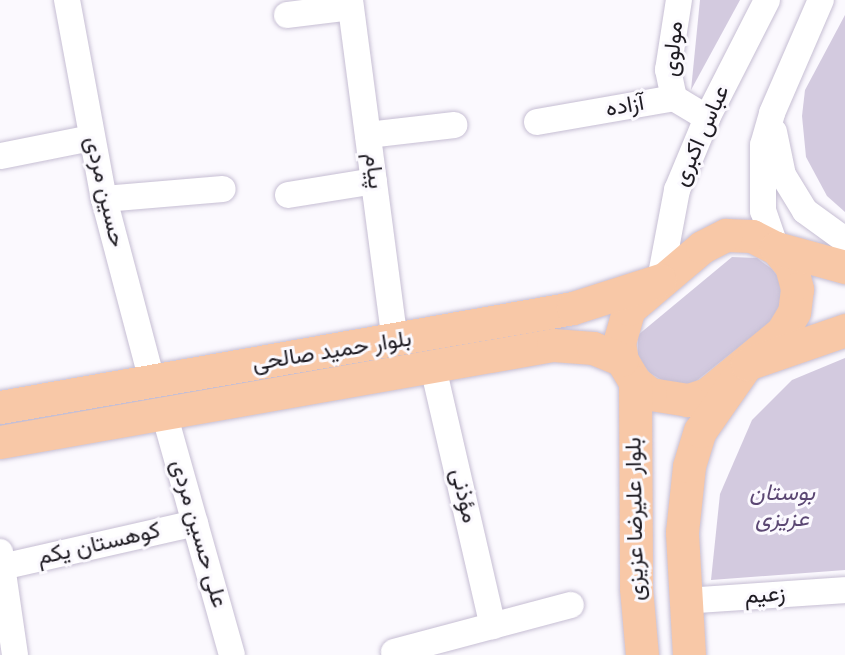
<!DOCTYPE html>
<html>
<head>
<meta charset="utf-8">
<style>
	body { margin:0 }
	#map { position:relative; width:845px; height:655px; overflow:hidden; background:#fbf9fe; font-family:Spectral,Vazirmatn,serif }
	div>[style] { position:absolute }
	.green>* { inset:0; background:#d3cadf }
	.roads { filter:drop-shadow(0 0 2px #c6bed3) drop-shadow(0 0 2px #c6bed3) }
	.minor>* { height:26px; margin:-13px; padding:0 13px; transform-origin:13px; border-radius:13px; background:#fff }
	.major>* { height:33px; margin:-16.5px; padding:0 16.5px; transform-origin:16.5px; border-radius:16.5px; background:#f8c8a7 }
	span { translate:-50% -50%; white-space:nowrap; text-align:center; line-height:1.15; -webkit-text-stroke:6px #fbf9fe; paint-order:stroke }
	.street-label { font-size:23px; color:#1f1c23 }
	.park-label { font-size:23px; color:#5b4773; font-style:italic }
</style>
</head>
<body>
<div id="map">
	<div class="green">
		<i style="clip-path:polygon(700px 0,740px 0,691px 90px)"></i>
		<i style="clip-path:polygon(845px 15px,845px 212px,827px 196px,806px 157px,802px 116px,805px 90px)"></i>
		<i style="clip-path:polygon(732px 257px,757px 258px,772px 269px,782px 282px,778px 316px,691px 385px,667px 383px,650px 373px,638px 358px,638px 335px)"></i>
		<i style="clip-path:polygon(845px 358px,845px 570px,711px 580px,720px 494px,752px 420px,792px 380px)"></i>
	</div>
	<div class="roads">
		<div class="minor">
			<i style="left:67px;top:0;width:202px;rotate:79.5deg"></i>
			<i style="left:104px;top:199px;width:188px;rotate:75.2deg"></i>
			<i style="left:350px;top:0;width:345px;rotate:82.5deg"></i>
			<i style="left:287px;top:15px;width:64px;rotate:-7.1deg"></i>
			<i style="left:674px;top:98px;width:29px;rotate:-102deg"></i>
			<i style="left:668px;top:70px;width:71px;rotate:-81.1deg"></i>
			<i style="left:537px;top:122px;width:139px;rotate:-9.9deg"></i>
			<i style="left:674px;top:98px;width:39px;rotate:31deg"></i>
			<i style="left:774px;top:132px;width:44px;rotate:78.2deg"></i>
			<i style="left:783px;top:175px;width:42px;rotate:58.6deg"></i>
			<i style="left:805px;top:211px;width:49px;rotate:35.9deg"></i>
			<i style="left:368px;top:135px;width:87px;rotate:-6.6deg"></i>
			<i style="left:1px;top:156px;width:92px;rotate:-11.3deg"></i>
			<i style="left:288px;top:195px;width:87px;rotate:-9.2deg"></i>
			<i style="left:104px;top:199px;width:119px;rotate:-4.8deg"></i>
			<i style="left:776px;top:248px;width:39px;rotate:-109deg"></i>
			<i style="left:763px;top:211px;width:66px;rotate:-90deg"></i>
			<i style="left:763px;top:145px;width:33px;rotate:-74deg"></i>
			<i style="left:772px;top:113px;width:123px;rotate:-66.6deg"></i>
			<i style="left:660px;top:280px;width:92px;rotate:-79.3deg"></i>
			<i style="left:677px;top:190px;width:78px;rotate:-67.4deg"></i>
			<i style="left:707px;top:118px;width:132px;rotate:-63deg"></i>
			<i style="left:433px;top:367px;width:266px;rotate:77deg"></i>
			<i style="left:164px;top:413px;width:251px;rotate:74.3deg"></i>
			<i style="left:0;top:552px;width:104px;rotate:81.7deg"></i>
			<i style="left:2px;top:567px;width:198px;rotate:-12.8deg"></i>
			<i style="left:684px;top:601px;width:161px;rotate:-3.9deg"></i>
			<i style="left:394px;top:652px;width:183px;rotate:-14.9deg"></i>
		</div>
		<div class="major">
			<i style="left:726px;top:235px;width:26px;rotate:2deg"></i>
			<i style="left:752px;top:236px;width:27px;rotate:27deg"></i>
			<i style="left:776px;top:248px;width:23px;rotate:50deg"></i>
			<i style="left:791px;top:266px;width:24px;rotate:75deg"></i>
			<i style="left:797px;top:289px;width:23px;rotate:97deg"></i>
			<i style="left:794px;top:312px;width:23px;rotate:121deg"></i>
			<i style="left:782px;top:332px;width:97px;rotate:140.4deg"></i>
			<i style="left:707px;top:394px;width:20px;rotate:162deg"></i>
			<i style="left:688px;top:400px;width:38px;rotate:-171deg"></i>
			<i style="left:650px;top:394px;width:19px;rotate:-141deg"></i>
			<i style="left:635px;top:382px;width:26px;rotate:-121deg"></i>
			<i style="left:622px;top:360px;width:17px;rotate:-100deg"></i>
			<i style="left:619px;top:343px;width:35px;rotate:-74deg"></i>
			<i style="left:629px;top:309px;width:96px;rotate:-40.3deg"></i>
			<i style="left:702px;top:247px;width:27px;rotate:-27deg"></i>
			<i style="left:776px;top:248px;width:72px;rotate:15.4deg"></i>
			<i style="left:635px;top:382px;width:206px;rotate:89.7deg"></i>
			<i style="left:636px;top:588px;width:67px;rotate:84.9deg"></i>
			<i style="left:0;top:407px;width:581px;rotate:-9.8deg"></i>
			<i style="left:573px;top:308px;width:91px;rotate:-17.8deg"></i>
			<i style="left:0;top:442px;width:561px;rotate:-9.95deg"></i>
			<i style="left:553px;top:345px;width:40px;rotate:4.3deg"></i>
			<i style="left:593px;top:348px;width:31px;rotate:22deg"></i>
			<i style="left:689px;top:655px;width:123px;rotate:-93.3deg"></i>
			<i style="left:682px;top:532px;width:66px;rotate:-83.9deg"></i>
			<i style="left:689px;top:466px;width:37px;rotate:-73deg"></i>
			<i style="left:700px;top:431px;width:82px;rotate:-55deg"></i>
			<i style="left:747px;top:364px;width:104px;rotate:-19.1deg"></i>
		</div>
	</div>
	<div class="street-label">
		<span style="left:674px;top:49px;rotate:-85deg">مولوی</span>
		<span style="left:625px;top:107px;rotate:-10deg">آزاده</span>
		<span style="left:702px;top:136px;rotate:-66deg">عباس اکبری</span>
		<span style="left:373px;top:171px;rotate:83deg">پیام</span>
		<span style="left:104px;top:192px;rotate:77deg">حسین مردی</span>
		<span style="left:332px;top:352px;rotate:-9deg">بلوار حمید صالحی</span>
		<span style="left:463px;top:496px;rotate:77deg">مؤذنی</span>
		<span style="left:636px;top:519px;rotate:-91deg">بلوار علیرضا عزیزی</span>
		<span style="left:198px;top:534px;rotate:74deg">علی حسین مردی</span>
		<span style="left:99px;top:545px;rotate:-13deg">کوهستان یکم</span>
		<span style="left:765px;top:596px;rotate:-4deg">زعیم</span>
	</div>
	<div class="park-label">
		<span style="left:782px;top:507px">بوستان<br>عزیزی</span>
	</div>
</div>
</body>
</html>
